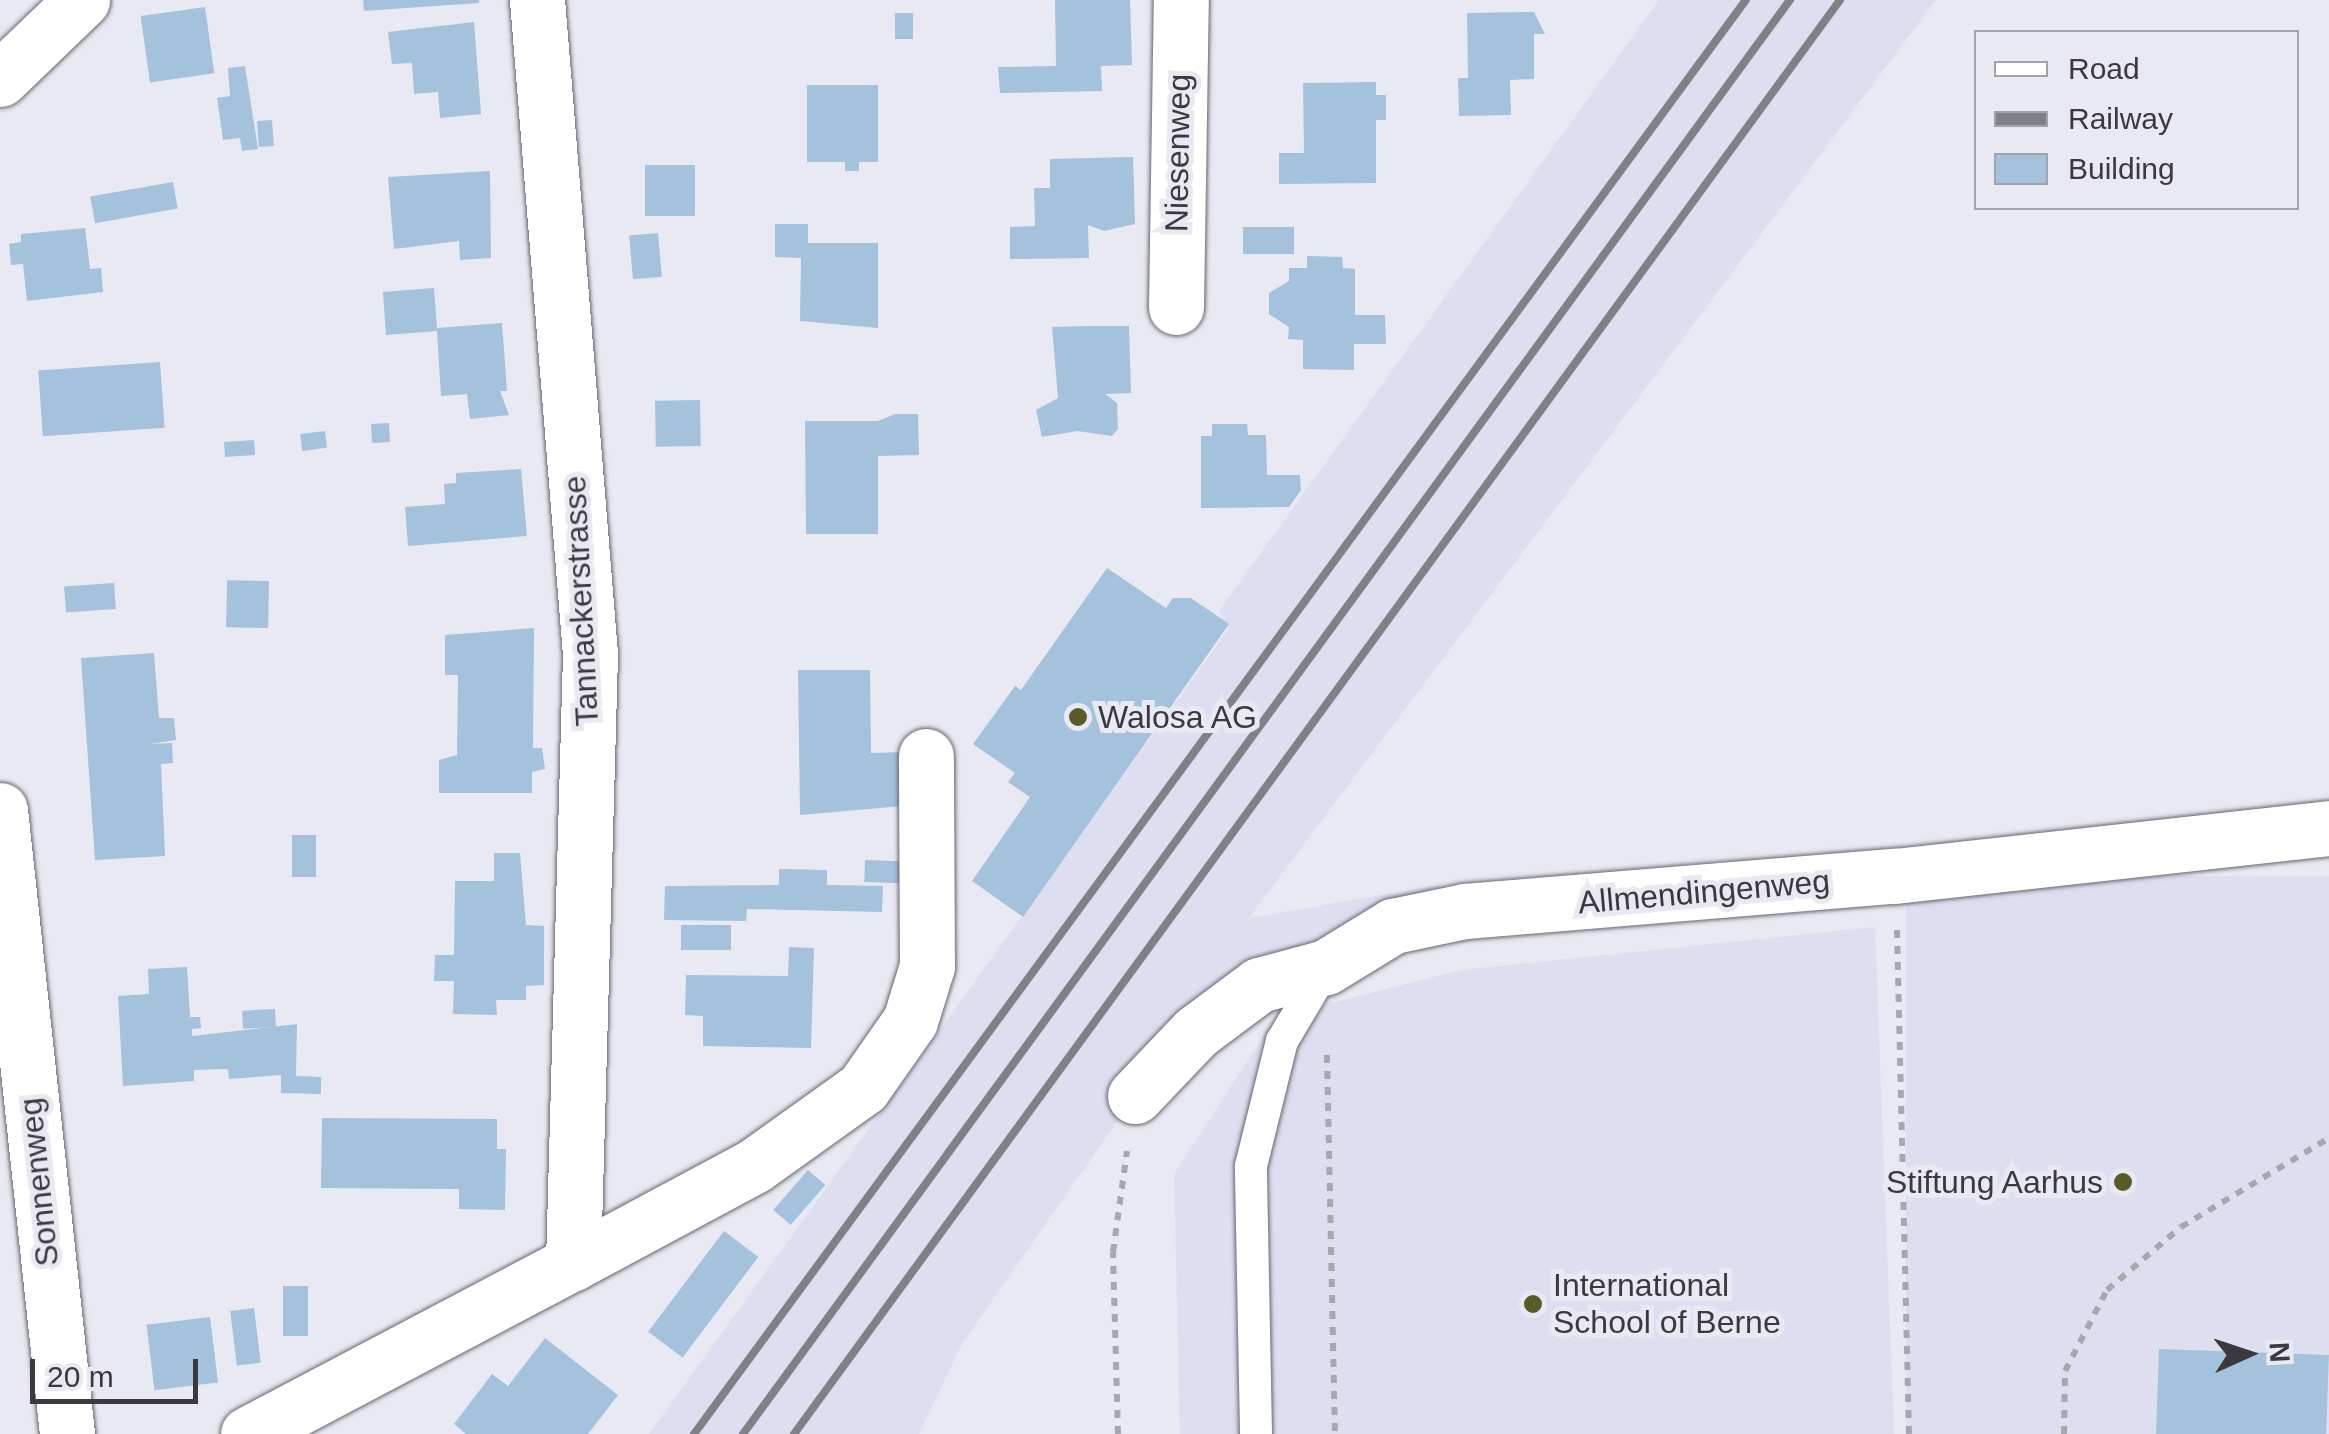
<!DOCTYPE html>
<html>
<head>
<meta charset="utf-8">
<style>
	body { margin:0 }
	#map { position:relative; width:2329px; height:1434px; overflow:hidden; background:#e8e9f3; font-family:Arial,sans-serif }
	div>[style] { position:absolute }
	.built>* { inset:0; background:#dddff0; transform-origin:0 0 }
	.building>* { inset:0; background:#a4c2dc; transform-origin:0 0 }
	.path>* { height:6px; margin-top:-3px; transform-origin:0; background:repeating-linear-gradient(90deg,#a7a7af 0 8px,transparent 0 16px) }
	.roads { filter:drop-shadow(0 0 2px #65676f) drop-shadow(0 0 2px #65676f) }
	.lane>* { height:32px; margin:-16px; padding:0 16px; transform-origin:16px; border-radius:16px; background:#fff }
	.street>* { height:55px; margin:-27.5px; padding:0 27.5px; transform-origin:27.5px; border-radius:27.5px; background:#fff }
	.rail>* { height:8px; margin:-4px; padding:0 4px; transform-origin:4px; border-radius:4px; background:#808187 }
	.dots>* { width:28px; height:28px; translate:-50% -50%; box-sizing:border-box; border:5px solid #e8e9f3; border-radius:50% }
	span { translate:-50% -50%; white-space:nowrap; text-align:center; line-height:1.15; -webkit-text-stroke:10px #e8e9f3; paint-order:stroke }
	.street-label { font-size:32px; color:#3a3a3e }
	.poi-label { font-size:32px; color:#3a3a3e }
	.left { translate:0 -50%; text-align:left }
	.right { translate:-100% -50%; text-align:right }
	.legend { position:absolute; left:1974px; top:30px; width:325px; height:180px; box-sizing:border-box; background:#e8e9f3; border:2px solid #a2a3ab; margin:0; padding:12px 18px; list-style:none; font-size:30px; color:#3a3a3e }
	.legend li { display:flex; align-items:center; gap:20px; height:50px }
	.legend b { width:50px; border:2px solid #a2a3ab }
	.north { position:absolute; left:2199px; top:1304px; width:100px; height:100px; -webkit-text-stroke:8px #e8e9f3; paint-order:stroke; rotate:87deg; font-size:28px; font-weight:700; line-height:40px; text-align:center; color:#3a3a3e }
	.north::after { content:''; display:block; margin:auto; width:35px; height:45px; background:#3a3a3e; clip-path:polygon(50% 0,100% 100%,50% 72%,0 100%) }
	.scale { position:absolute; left:30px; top:1359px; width:168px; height:45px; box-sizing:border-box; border:5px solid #3a3a3e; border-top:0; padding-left:12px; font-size:30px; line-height:35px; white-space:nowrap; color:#3a3a3e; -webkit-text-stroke:8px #e8e9f3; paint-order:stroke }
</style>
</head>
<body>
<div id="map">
	<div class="built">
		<i style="clip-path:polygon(1659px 0,1936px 0,1249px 918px,1438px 885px,1465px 911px,1393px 926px,1135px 1096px,962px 1344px,919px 1434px,649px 1434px,1228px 630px,1219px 611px)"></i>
		<i style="left:2329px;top:876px;width:558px;height:423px;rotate:90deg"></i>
		<i style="clip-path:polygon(1875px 927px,1894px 1434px,1180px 1434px,1174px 1174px,1276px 1017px,1461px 970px)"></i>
	</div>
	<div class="building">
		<i style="clip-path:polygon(363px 0,479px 0,479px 3px,364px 11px)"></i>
		<i style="clip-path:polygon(1055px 0,1130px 0,1132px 65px,1101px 66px,1102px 91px,1000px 93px,998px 67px,1056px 66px)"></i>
		<i style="left:205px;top:7px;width:67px;height:65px;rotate:82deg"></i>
		<i style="clip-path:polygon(1534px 12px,1545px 34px,1534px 34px,1534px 79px,1510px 80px,1511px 115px,1459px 116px,1458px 78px,1468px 78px,1467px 13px)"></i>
		<i style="left:913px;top:13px;width:26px;height:18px;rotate:90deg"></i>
		<i style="clip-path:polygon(474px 22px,481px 114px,440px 118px,438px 92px,414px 94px,412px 63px,392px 64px,388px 32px)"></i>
		<i style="clip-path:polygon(245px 66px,258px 149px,242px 151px,240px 138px,223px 140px,217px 98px,230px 96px,228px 68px)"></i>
		<i style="clip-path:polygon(1376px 82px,1376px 95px,1386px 95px,1386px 120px,1376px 120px,1376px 183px,1279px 184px,1279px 153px,1304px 153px,1303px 83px)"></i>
		<i style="clip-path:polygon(807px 85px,878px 85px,878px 162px,859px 162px,859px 171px,845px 171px,845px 162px,807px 162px)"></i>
		<i style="left:272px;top:120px;width:26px;height:15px;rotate:86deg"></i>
		<i style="clip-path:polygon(1133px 157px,1135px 224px,1104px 231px,1088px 225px,1089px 258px,1010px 259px,1010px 227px,1035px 226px,1034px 188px,1050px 188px,1050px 159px)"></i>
		<i style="left:645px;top:165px;width:50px;height:51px"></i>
		<i style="clip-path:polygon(490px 171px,491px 258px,460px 260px,459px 241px,394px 249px,388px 177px)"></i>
		<i style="left:173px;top:182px;width:27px;height:84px;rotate:80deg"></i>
		<i style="clip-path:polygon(775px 224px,808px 224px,808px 243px,878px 243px,878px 328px,800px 321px,801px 258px,775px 257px)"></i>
		<i style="left:1243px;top:227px;width:51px;height:27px"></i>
		<i style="clip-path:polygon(85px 228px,90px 269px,101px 268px,103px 292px,27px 301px,23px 264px,11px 265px,9px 244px,21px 242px,21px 234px)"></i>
		<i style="left:658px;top:233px;width:44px;height:29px;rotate:85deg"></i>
		<i style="clip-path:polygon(1307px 256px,1342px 257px,1343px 268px,1355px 269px,1355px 315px,1385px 315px,1386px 344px,1354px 344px,1354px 370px,1303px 369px,1303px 340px,1288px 339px,1289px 327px,1269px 314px,1269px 293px,1289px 281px,1289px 268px,1307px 268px)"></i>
		<i style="clip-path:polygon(434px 288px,437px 328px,502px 323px,507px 391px,500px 391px,509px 415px,470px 419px,467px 394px,441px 396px,437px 331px,386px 335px,383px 292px)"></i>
		<i style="clip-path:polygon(1090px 326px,1129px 326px,1131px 393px,1105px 394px,1117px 403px,1118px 429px,1112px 436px,1077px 431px,1042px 437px,1036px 410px,1058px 398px,1052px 327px)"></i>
		<i style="left:160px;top:362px;width:66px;height:122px;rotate:86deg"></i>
		<i style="left:700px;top:400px;width:46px;height:45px;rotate:89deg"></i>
		<i style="clip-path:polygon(895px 414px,918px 414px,919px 455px,878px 456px,878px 534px,806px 534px,805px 421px,878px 421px)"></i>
		<i style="left:389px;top:423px;width:19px;height:18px;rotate:87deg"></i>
		<i style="clip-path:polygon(1212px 424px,1247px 424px,1248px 435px,1266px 435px,1267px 475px,1300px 475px,1301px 490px,1289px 507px,1201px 508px,1201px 436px,1212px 436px)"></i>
		<i style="left:325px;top:431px;width:17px;height:25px;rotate:83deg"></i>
		<i style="left:254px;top:440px;width:15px;height:30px;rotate:86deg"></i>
		<i style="clip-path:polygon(521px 469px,527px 536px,408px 546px,405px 507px,445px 504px,444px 484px,456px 483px,456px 473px)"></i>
		<i style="clip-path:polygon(1107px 568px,1166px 608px,1173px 598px,1191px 598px,1229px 624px,1023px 917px,972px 881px,1030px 797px,1008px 782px,1015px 773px,973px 744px,1015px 686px,1021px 690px)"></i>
		<i style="left:269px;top:581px;width:47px;height:42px;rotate:91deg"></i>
		<i style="left:114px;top:583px;width:26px;height:50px;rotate:86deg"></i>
		<i style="clip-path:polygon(534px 628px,533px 748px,542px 748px,545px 769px,532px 772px,532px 793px,439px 793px,439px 760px,457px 755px,458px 675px,445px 675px,445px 635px)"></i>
		<i style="clip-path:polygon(154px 653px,159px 718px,174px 718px,176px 740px,150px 744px,172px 743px,173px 763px,161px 764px,165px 856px,95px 860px,81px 658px)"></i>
		<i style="clip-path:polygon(798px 670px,870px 670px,871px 753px,903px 752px,903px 806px,800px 815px)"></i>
		<i style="left:292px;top:835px;width:24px;height:42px"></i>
		<i style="clip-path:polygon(494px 853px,520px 853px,526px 925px,544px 926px,544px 985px,526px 986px,526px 1000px,496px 1000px,497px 1015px,453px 1014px,454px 981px,434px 981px,435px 955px,454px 955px,455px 881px,494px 881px)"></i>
		<i style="left:865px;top:860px;width:36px;height:22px;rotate:2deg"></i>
		<i style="clip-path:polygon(779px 869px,827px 870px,827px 885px,883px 886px,882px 912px,747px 909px,746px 921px,664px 920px,665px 886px,779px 885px)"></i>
		<i style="left:681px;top:925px;width:50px;height:25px"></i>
		<i style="clip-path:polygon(789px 947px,814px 948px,811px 1048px,703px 1046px,703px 1016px,685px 1015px,686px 975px,788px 976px)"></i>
		<i style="clip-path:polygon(187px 967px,190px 1017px,200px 1017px,201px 1028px,192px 1029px,192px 1036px,297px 1024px,296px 1076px,321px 1077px,321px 1094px,281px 1093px,281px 1075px,229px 1079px,228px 1069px,194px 1070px,194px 1081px,123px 1086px,118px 996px,149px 994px,148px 969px)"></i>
		<i style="left:275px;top:1009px;width:18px;height:33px;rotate:87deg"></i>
		<i style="clip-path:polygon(322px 1118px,497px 1119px,497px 1149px,506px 1149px,505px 1210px,459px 1209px,459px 1189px,321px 1188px)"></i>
		<i style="left:808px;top:1170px;width:23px;height:53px;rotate:41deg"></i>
		<i style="left:724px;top:1231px;width:43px;height:126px;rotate:37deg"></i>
		<i style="left:283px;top:1286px;width:25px;height:50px"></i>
		<i style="left:254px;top:1308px;width:55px;height:24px;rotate:83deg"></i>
		<i style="left:210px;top:1317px;width:66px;height:64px;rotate:83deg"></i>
		<i style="clip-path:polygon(545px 1338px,618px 1395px,588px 1434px,466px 1434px,454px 1424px,492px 1374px,508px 1386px)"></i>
		<i style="left:2159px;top:1349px;width:170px;height:85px;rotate:2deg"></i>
	</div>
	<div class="path">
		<i style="left:1897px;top:930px;width:504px;rotate:88.64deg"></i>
		<i style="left:1327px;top:1055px;width:379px;rotate:88.8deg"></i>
		<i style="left:1118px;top:1434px;width:182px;rotate:-91.6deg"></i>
		<i style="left:1113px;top:1252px;width:102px;rotate:-82.1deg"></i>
		<i style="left:2064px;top:1434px;width:63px;rotate:-89.1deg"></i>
		<i style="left:2065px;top:1371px;width:91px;rotate:-62.6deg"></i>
		<i style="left:2107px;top:1290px;width:97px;rotate:-40.4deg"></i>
		<i style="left:2181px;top:1227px;width:173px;rotate:-31deg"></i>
	</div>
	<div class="roads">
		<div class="lane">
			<i style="left:1256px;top:1434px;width:268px;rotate:-91.1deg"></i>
			<i style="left:1251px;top:1166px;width:129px;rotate:-76.1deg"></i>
			<i style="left:1282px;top:1041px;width:86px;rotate:-59.3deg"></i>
		</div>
		<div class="street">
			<i style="left:0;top:79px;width:114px;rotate:-43.9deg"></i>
			<i style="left:1176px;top:307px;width:307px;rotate:-89.1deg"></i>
			<i style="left:0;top:810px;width:628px;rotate:83.87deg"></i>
			<i style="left:1135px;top:1096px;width:88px;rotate:-46.4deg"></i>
			<i style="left:1196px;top:1032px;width:79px;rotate:-36.7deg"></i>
			<i style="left:1259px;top:985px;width:69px;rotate:-15deg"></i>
			<i style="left:1326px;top:967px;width:79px;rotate:-31.5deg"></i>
			<i style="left:1393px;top:926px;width:74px;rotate:-11.8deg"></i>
			<i style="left:1465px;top:911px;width:431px;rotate:-4.7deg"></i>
			<i style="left:1895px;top:876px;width:437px;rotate:-6.3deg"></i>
			<i style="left:573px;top:1263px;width:205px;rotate:-28.2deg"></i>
			<i style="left:754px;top:1166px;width:134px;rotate:-35.6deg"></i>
			<i style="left:863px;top:1088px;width:82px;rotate:-55deg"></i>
			<i style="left:910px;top:1021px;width:58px;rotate:-72.8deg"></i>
			<i style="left:927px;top:966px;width:210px;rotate:-90.3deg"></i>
			<i style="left:248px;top:1434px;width:367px;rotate:-27.8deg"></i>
			<i style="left:573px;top:1263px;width:609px;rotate:-88.4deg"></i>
			<i style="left:590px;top:654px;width:656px;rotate:-94.63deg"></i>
		</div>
	</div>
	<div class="rail">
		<i style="left:694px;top:1434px;width:1778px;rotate:-53.74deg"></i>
		<i style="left:743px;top:1434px;width:1776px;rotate:-53.87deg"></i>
		<i style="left:794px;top:1434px;width:1775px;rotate:-53.89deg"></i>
	</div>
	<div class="dots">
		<i style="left:1078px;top:717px;background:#5b5b28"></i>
		<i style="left:2123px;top:1182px;background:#5b5b28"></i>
		<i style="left:1533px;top:1304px;background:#5b5b28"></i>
	</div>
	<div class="street-label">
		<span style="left:1178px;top:153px;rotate:-89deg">Niesenweg</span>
		<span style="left:581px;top:601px;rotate:-93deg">Tannackerstrasse</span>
		<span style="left:1704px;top:892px;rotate:-5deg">Allmendingenweg</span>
		<span style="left:39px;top:1182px;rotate:-96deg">Sonnenweg</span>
	</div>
	<div class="poi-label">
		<span class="left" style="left:1098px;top:717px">Walosa AG</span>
		<span class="right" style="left:2103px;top:1182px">Stiftung Aarhus</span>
		<span class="left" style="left:1553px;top:1304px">International<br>School of Berne</span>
	</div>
	<ul class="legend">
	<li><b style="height:12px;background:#fff"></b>Road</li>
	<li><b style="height:12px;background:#808187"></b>Railway</li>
	<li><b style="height:28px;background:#a4c2dc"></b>Building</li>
	</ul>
	<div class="north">N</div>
	<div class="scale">20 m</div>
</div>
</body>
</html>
